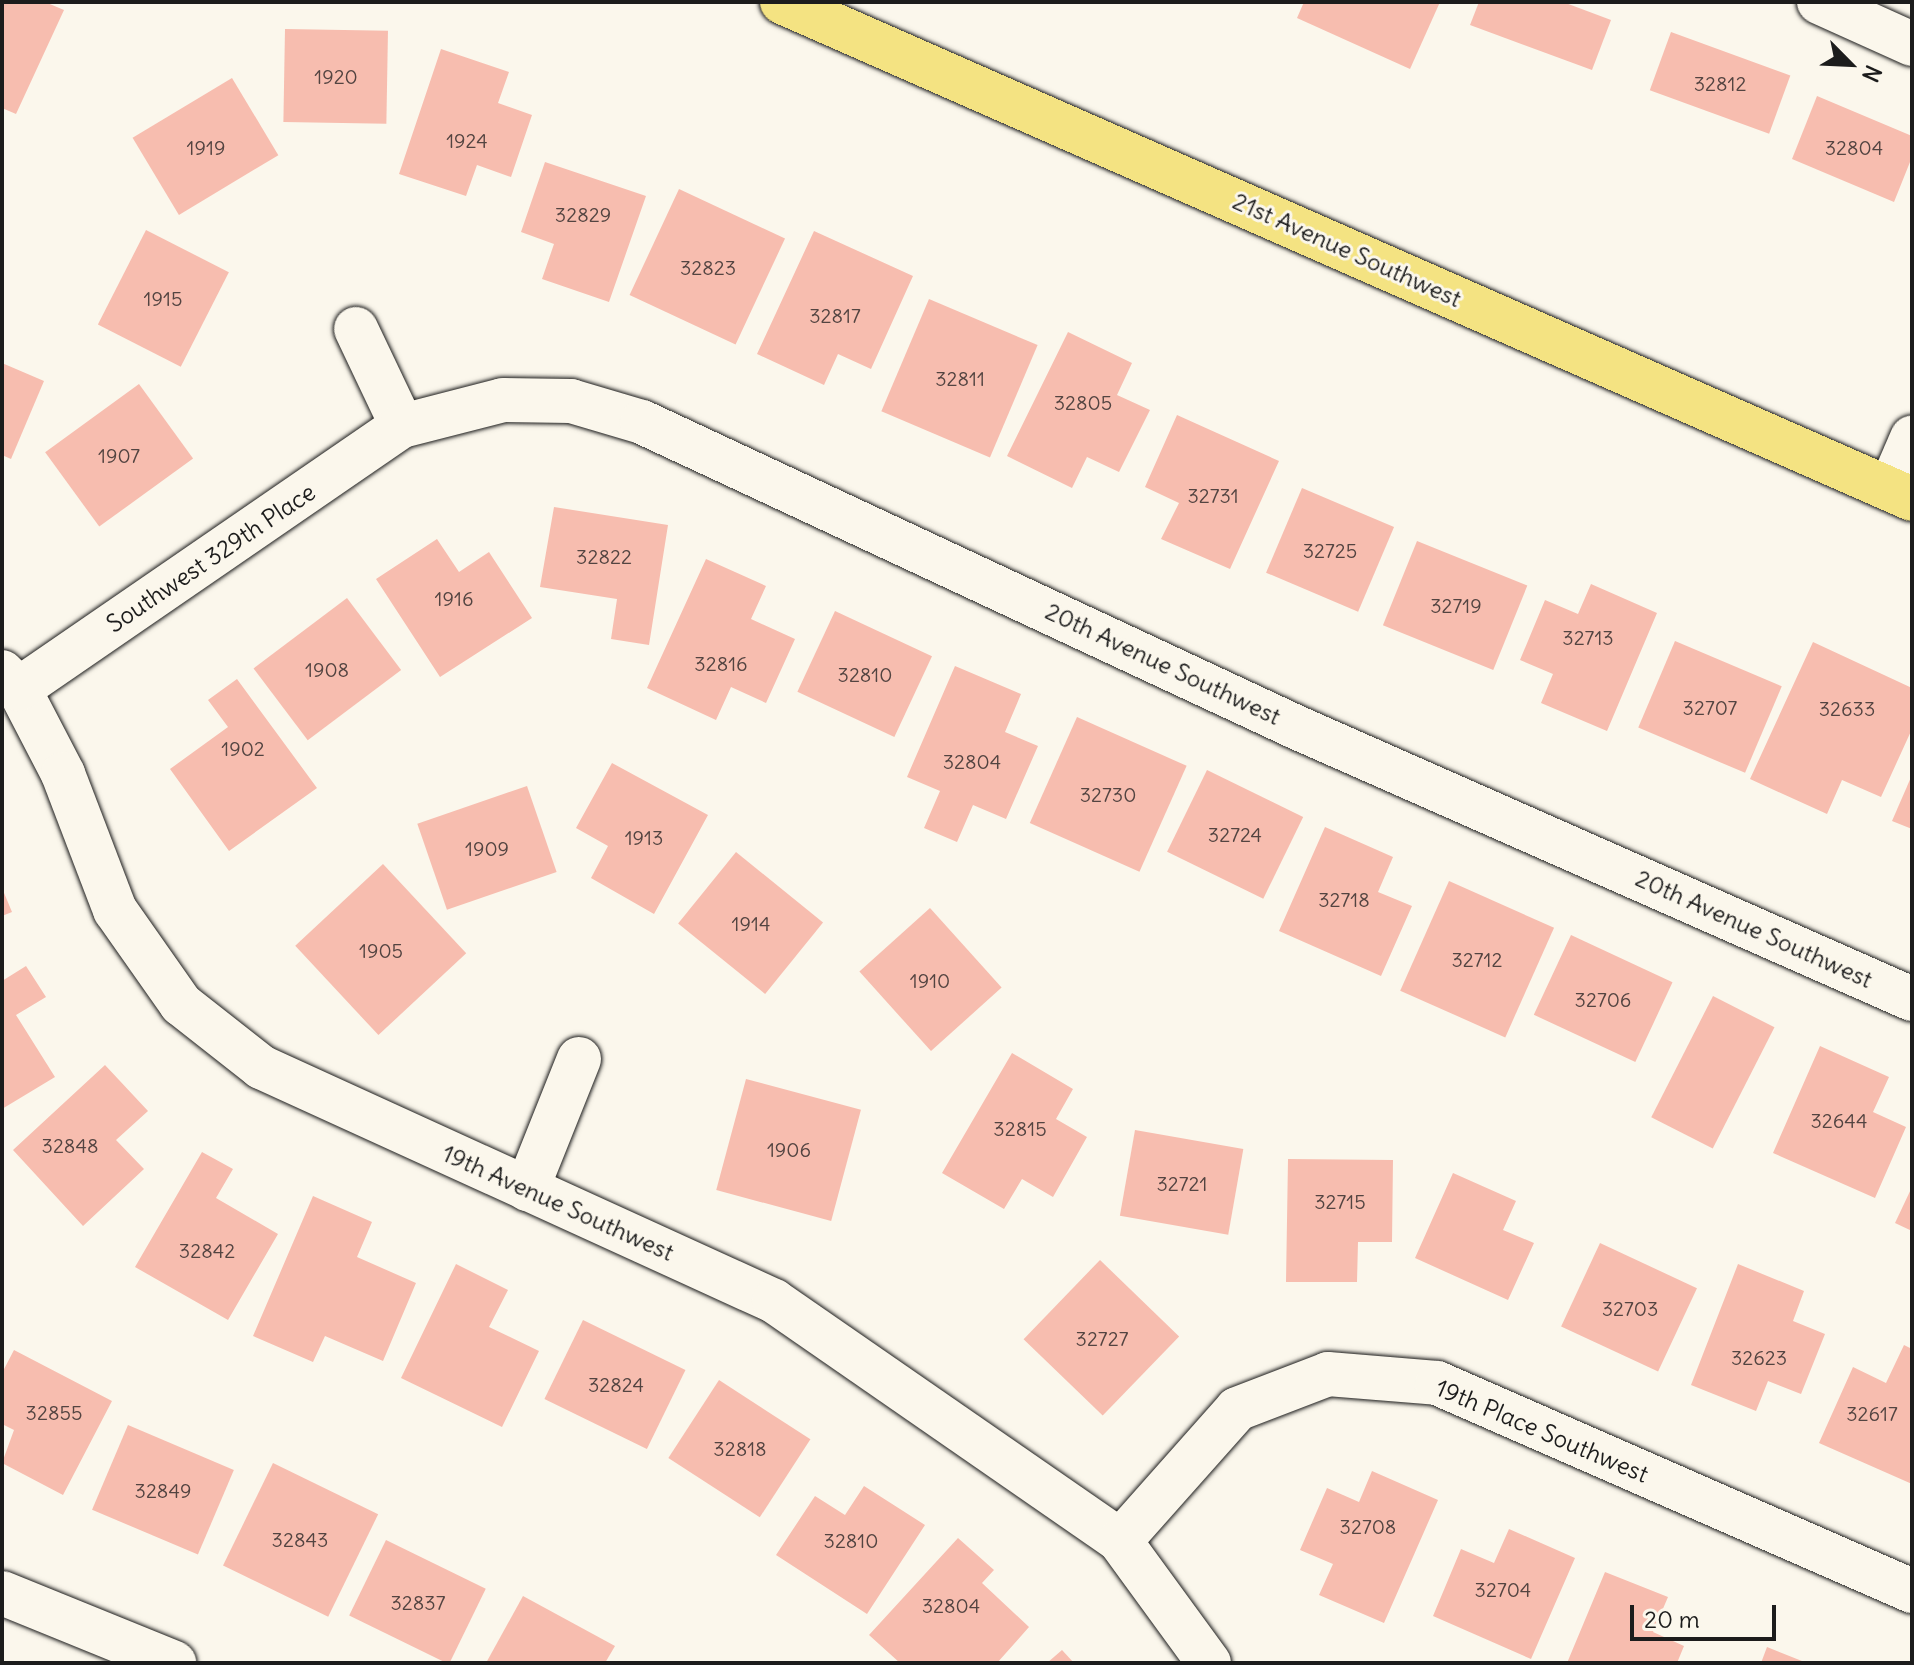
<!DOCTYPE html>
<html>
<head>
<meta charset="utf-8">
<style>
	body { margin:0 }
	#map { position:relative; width:1914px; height:1665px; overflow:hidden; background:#fbf7ec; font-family:Delius,sans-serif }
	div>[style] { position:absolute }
	.building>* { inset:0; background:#f7bdaf; transform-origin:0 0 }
	.roads { filter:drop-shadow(0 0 2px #1c1c1c) drop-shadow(0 0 2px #1c1c1c) }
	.street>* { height:44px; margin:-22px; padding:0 22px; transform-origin:22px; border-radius:22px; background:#fbf7ec }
	.primary>* { height:44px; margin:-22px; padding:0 22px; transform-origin:22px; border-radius:22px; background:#f4e382 }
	span { translate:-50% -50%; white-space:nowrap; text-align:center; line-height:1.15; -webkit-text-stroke:6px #fbf7ec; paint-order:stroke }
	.number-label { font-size:20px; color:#534441 }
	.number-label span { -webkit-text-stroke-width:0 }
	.street-label { font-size:24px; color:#1c1c1c }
	.frame { position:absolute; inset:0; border:4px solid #1c1c1c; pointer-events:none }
	.north { position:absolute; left:1810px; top:24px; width:80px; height:80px; -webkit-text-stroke:6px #fbf7ec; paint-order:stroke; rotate:114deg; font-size:22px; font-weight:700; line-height:32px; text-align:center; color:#1c1c1c }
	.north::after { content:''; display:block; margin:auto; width:28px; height:36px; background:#1c1c1c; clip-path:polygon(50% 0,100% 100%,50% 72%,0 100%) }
	.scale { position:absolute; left:1630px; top:1605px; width:146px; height:36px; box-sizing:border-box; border:4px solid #1c1c1c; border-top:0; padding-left:10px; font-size:24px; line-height:28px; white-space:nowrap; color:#1c1c1c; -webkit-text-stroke:6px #fbf7ec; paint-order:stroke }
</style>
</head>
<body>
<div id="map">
	<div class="building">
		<i style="clip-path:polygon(2px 2px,45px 2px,64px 10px,16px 114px,2px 108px)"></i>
		<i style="clip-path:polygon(1304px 2px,1440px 2px,1410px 69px,1297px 18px)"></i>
		<i style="clip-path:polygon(1479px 2px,1563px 2px,1611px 20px,1592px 70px,1470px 25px)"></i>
		<i style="left:285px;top:29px;width:103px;height:93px;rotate:1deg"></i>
		<i style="left:1671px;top:32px;width:127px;height:62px;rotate:20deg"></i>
		<i style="clip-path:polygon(441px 49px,509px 72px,498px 103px,532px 115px,511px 177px,477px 165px,466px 196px,399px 174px)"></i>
		<i style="left:232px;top:78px;width:90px;height:116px;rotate:59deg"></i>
		<i style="clip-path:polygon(1817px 96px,1912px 136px,1912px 157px,1894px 202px,1792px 159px)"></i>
		<i style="clip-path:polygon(545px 162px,646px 196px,609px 302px,542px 279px,554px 244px,521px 232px)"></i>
		<i style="left:679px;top:189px;width:117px;height:117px;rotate:25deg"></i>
		<i style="left:146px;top:230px;width:93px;height:106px;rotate:27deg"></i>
		<i style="clip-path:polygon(814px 231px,913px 276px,871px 369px,838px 354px,824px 385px,757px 354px)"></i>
		<i style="left:929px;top:299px;width:118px;height:122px;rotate:23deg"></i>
		<i style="clip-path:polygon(1068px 332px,1132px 363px,1117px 395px,1150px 410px,1119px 472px,1087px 457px,1072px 488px,1007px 456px)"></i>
		<i style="clip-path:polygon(2px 363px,44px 381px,11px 459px,2px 455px)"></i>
		<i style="left:139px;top:384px;width:92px;height:116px;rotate:54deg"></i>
		<i style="clip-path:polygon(1177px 415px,1279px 461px,1230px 569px,1161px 539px,1179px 503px,1145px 487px)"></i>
		<i style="left:1302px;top:488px;width:100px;height:92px;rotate:23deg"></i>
		<i style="clip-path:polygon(554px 507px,668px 525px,649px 645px,611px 639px,617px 599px,540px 587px)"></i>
		<i style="clip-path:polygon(437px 539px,459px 572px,489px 552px,532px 618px,440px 677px,376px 579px)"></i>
		<i style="left:1417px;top:541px;width:119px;height:91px;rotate:22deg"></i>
		<i style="clip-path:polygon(706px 559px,766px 586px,751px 619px,795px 639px,766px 703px,731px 687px,716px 720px,647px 688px)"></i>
		<i style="clip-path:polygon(1591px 584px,1657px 613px,1607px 731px,1541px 703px,1553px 674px,1520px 660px,1545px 600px,1578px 614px)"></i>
		<i style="left:347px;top:598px;width:90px;height:117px;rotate:53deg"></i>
		<i style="left:835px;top:611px;width:107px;height:89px;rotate:25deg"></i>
		<i style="left:1675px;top:641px;width:116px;height:94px;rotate:23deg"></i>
		<i style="clip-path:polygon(1813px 642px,1912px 688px,1912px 729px,1881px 797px,1842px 780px,1827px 814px,1750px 779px)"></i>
		<i style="clip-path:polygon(955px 666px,1021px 694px,1005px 732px,1038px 746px,1006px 819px,973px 805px,957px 842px,924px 828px,940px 791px,907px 777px)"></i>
		<i style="clip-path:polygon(237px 679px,317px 788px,229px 851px,170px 769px,228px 727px,208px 700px)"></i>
		<i style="left:1077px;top:717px;width:120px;height:116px;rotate:24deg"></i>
		<i style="clip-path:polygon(612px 763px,708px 815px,654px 914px,591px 878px,608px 846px,576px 828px)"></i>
		<i style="left:1207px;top:770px;width:107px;height:91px;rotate:26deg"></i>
		<i style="clip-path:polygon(1912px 775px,1912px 829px,1892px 821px)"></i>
		<i style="left:527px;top:786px;width:91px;height:116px;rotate:71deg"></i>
		<i style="clip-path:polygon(1325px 827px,1393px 857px,1378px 892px,1412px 906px,1381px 976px,1279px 931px)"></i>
		<i style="left:736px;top:852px;width:112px;height:92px;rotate:39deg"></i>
		<i style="left:383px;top:864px;width:122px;height:120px;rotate:47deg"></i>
		<i style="left:1449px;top:881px;width:115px;height:120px;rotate:24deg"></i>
		<i style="clip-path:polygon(2px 888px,12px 912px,2px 916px)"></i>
		<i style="left:930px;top:908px;width:107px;height:95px;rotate:48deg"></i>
		<i style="left:1571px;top:935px;width:112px;height:88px;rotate:25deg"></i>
		<i style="clip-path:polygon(26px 966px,46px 997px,16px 1015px,55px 1077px,2px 1109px,2px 981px)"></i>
		<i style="left:1713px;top:996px;width:69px;height:136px;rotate:27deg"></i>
		<i style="clip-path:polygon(1820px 1046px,1889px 1077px,1873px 1112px,1906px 1127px,1875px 1198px,1773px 1153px)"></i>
		<i style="clip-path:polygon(1012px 1053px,1073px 1089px,1056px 1119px,1087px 1137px,1053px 1197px,1022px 1179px,1004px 1209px,942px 1173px)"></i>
		<i style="clip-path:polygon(105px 1065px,148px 1111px,116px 1140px,144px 1169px,83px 1226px,13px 1150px)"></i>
		<i style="left:746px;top:1079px;width:119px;height:115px;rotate:15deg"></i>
		<i style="left:1135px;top:1130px;width:110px;height:87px;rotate:10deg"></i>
		<i style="clip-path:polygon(202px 1152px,233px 1169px,216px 1198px,278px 1234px,228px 1320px,135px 1267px)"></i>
		<i style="clip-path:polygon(1288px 1159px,1393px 1160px,1392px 1242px,1358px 1242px,1357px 1282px,1286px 1282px)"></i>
		<i style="clip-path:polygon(1453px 1173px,1516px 1201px,1503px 1230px,1534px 1243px,1508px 1300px,1415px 1258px)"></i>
		<i style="clip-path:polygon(1912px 1187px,1912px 1231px,1895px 1223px)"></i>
		<i style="clip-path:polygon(313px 1196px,372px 1222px,357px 1257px,416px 1283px,383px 1361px,325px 1336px,313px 1362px,253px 1336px)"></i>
		<i style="left:1600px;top:1243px;width:107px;height:92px;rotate:25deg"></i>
		<i style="left:1100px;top:1260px;width:110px;height:110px;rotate:44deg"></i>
		<i style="clip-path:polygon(456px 1264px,508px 1290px,489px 1327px,539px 1351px,502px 1427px,401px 1378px)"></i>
		<i style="clip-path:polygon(1738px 1264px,1804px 1291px,1793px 1321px,1825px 1334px,1801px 1394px,1768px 1381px,1756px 1411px,1691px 1385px)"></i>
		<i style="left:583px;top:1320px;width:114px;height:88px;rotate:26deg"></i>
		<i style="clip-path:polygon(1904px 1345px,1912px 1349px,1912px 1484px,1819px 1443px,1853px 1367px,1886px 1383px)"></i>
		<i style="clip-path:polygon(14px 1350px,112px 1401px,63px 1495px,2px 1463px,14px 1430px,2px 1424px,2px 1373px)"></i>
		<i style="left:719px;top:1380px;width:109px;height:93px;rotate:33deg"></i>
		<i style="left:128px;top:1425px;width:115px;height:92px;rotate:23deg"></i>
		<i style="left:273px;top:1463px;width:117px;height:114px;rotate:26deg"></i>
		<i style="clip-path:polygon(1372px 1471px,1438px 1500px,1384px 1623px,1319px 1595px,1333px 1564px,1300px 1550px,1327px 1488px,1359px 1502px)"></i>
		<i style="clip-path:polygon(864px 1486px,925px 1525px,867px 1614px,776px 1555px,815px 1496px,845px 1515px)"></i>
		<i style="clip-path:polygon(1509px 1529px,1575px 1558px,1531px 1659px,1433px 1616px,1461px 1549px,1494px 1563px)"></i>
		<i style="clip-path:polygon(958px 1538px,994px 1570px,982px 1583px,1029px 1627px,997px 1663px,900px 1663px,869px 1635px)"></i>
		<i style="left:386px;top:1540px;width:111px;height:84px;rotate:26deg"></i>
		<i style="clip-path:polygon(1605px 1572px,1668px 1597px,1653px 1632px,1684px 1646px,1677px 1663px,1567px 1663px)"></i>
		<i style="clip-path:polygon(523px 1596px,615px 1646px,605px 1663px,486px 1663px)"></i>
		<i style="clip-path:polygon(1767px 1647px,1807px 1663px,1761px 1663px)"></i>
		<i style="clip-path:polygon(1062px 1650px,1074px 1663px,1047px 1663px)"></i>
	</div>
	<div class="roads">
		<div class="street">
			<i style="left:1819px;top:2px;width:102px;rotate:24.3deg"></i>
			<i style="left:356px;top:329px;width:107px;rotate:64.6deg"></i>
			<i style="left:1890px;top:489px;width:56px;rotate:-66.7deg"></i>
			<i style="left:2px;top:672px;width:24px;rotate:45deg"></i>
			<i style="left:19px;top:689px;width:96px;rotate:62.6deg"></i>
			<i style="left:63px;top:774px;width:146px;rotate:69.1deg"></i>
			<i style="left:115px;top:910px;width:115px;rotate:54.9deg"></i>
			<i style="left:181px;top:1004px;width:102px;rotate:38.2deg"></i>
			<i style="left:261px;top:1067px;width:564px;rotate:24.52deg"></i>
			<i style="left:774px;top:1301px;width:421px;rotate:34.7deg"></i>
			<i style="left:1120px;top:1541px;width:151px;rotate:53.9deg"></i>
			<i style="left:19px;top:689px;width:465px;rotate:-34.5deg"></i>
			<i style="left:402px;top:426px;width:104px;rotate:-14.4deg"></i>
			<i style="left:503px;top:400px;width:68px;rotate:0.8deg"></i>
			<i style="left:571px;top:401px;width:74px;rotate:16.5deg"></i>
			<i style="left:642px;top:422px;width:724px;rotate:25.01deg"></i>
			<i style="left:1298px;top:728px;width:671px;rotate:23.82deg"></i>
			<i style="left:527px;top:1189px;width:140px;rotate:-68.2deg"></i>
			<i style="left:1120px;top:1541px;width:176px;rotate:-48.4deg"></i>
			<i style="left:1237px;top:1409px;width:97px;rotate:-21deg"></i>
			<i style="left:1328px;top:1374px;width:109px;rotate:4.7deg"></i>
			<i style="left:1437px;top:1383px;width:519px;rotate:23.65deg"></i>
			<i style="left:2px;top:1593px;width:186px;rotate:22.1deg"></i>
		</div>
		<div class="primary">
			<i style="left:782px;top:2px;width:1234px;rotate:23.74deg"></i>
		</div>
	</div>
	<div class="number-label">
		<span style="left:336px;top:76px">1920</span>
		<span style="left:1720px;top:83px">32812</span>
		<span style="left:467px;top:140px">1924</span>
		<span style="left:206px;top:147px">1919</span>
		<span style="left:1854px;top:147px">32804</span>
		<span style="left:583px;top:214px">32829</span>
		<span style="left:708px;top:267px">32823</span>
		<span style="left:163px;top:298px">1915</span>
		<span style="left:835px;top:315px">32817</span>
		<span style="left:960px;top:378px">32811</span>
		<span style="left:1083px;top:402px">32805</span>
		<span style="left:119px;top:455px">1907</span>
		<span style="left:1213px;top:495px">32731</span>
		<span style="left:1330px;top:550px">32725</span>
		<span style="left:604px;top:556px">32822</span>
		<span style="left:454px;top:598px">1916</span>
		<span style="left:1456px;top:605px">32719</span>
		<span style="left:1588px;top:637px">32713</span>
		<span style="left:721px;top:663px">32816</span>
		<span style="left:327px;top:669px">1908</span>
		<span style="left:865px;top:674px">32810</span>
		<span style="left:1710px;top:707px">32707</span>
		<span style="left:1847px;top:708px">32633</span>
		<span style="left:243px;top:748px">1902</span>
		<span style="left:972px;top:761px">32804</span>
		<span style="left:1108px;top:794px">32730</span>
		<span style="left:1235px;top:834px">32724</span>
		<span style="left:644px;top:837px">1913</span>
		<span style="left:487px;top:848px">1909</span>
		<span style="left:1344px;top:899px">32718</span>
		<span style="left:751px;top:923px">1914</span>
		<span style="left:381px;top:950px">1905</span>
		<span style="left:1477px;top:959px">32712</span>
		<span style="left:930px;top:980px">1910</span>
		<span style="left:1603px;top:999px">32706</span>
		<span style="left:1839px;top:1120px">32644</span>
		<span style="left:1020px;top:1128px">32815</span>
		<span style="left:70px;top:1145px">32848</span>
		<span style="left:789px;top:1149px">1906</span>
		<span style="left:1182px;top:1183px">32721</span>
		<span style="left:1340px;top:1201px">32715</span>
		<span style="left:207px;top:1250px">32842</span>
		<span style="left:1630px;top:1308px">32703</span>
		<span style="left:1102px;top:1338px">32727</span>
		<span style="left:1759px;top:1357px">32623</span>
		<span style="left:616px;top:1384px">32824</span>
		<span style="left:54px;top:1412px">32855</span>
		<span style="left:1872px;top:1413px">32617</span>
		<span style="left:740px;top:1448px">32818</span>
		<span style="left:163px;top:1490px">32849</span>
		<span style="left:1368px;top:1526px">32708</span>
		<span style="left:300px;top:1539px">32843</span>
		<span style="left:851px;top:1540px">32810</span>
		<span style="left:1503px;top:1589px">32704</span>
		<span style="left:418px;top:1602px">32837</span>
		<span style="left:951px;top:1605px">32804</span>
	</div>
	<div class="street-label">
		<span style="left:1347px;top:250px;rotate:24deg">21st Avenue Southwest</span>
		<span style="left:211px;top:558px;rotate:-34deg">Southwest 329th Place</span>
		<span style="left:1163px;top:664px;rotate:25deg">20th Avenue Southwest</span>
		<span style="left:1754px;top:929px;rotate:24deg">20th Avenue Southwest</span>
		<span style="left:558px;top:1203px;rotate:24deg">19th Avenue Southwest</span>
		<span style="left:1542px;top:1431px;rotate:23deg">19th Place Southwest</span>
	</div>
	<div class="frame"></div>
	<div class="north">N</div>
	<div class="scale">20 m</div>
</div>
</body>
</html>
